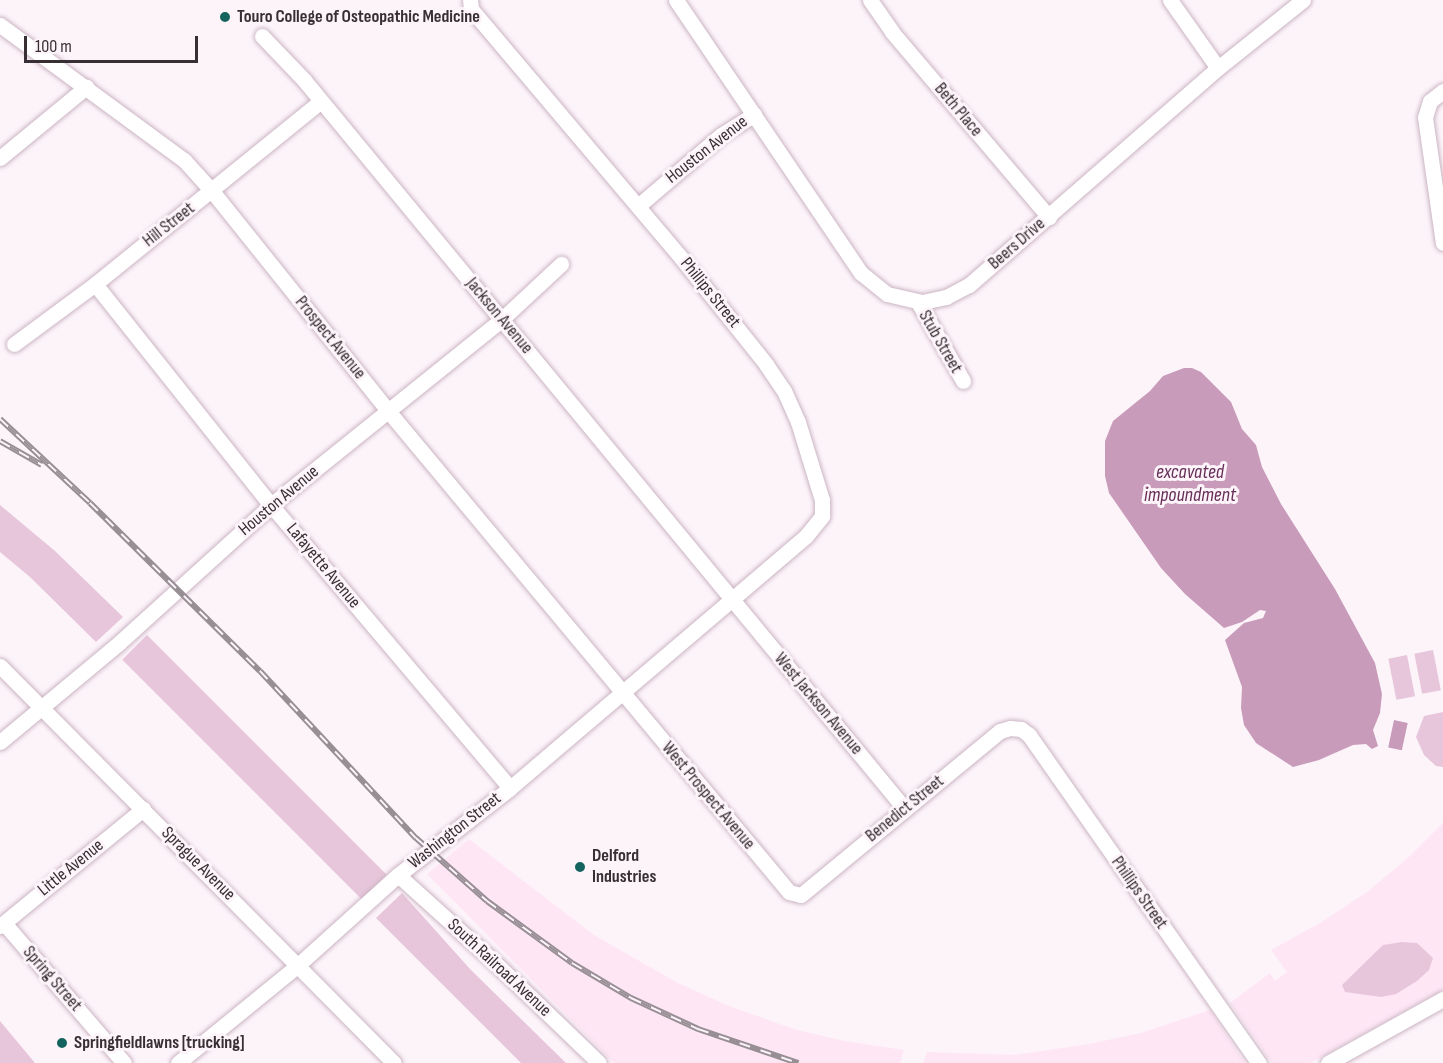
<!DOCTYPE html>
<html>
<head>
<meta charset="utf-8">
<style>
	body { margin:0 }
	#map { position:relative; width:1443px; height:1063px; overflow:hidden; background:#fdf4fa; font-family:"Sofia Sans Condensed",sans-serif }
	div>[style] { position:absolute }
	.built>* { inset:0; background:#fee6f5 }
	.green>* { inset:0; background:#e7c6db; transform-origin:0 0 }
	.water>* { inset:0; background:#c99bba; transform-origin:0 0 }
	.roads { filter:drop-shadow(0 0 2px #cbb5c3) drop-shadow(0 0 2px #cbb5c3) }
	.minor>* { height:15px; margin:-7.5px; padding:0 7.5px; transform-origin:7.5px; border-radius:7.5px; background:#fff }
	.rail>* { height:6px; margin-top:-3px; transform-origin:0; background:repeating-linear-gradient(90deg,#fdf4fa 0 11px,#988f95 0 22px); box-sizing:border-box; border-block:2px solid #988f95 }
	.dots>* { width:16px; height:16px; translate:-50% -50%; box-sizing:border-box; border:3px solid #fdf4fa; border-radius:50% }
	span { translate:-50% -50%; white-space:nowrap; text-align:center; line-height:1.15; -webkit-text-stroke:6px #fdf4fa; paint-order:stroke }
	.poi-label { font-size:18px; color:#382f35; font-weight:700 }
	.left { translate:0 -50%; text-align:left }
	.street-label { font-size:18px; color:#382f35 }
	.water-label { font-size:20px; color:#662e57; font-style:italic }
	.scale { position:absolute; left:24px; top:36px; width:174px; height:27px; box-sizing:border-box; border:3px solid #382f35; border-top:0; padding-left:8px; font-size:18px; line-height:21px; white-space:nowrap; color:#382f35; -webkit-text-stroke:4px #fdf4fa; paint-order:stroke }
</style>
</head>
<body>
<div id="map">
	<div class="built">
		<i style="clip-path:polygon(1443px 823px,1443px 990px,1310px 1063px,1272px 1063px,1230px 1003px,1270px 973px,1275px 981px,1287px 972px,1271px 950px,1320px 923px,1367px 892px,1410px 856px)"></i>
		<i style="clip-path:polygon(469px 839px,594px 935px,678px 983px,729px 1006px,797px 1030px,845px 1041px,904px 1050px,900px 1063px,614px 1063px,427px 874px)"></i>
		<i style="clip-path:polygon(1210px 1010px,1245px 1063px,923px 1063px,927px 1052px,1015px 1055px,1089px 1044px,1141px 1033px)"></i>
	</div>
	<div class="green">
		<i style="clip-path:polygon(0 505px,55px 551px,123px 617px,96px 642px,30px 577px,0 552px)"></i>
		<i style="left:147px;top:635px;width:339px;height:35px;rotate:45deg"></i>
		<i style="left:1433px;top:650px;width:41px;height:19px;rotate:79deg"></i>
		<i style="left:1407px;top:655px;width:42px;height:19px;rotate:79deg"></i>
		<i style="clip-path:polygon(1443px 712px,1443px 767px,1436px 766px,1424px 755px,1416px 737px,1424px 716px)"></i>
		<i style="clip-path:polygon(402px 893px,470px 969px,566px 1063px,521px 1063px,376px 918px)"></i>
		<i style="clip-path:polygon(1402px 942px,1417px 943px,1433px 958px,1429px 970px,1417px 981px,1396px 994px,1381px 997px,1345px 992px,1342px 985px,1383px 945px)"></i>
		<i style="clip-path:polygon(0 1021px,35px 1063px,0 1063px)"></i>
	</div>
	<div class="water">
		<i style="clip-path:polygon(1184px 368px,1192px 368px,1201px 372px,1231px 402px,1242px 429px,1256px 445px,1262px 467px,1281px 504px,1335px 589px,1375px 663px,1382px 694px,1380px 713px,1373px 730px,1378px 746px,1372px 749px,1366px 744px,1353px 745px,1319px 760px,1293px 767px,1256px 743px,1244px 725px,1241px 708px,1242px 687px,1225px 640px,1244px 623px,1263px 618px,1266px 611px,1260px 610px,1242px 622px,1224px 628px,1185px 594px,1161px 568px,1109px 493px,1105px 476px,1105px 441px,1113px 421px,1150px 391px,1163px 376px)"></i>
		<i style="left:1394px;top:720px;width:14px;height:28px;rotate:12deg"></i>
	</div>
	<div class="roads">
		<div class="minor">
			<i style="left:676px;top:0;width:330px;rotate:55.9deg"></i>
			<i style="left:861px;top:273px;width:33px;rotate:39deg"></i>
			<i style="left:887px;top:294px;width:36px;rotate:13deg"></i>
			<i style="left:922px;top:302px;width:25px;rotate:-12deg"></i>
			<i style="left:946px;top:297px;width:26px;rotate:-28deg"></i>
			<i style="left:969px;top:285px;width:330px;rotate:-41.1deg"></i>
			<i style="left:1218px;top:68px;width:109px;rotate:-38.7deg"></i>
			<i style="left:870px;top:0;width:39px;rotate:55deg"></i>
			<i style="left:892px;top:32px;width:243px;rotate:49.7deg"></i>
			<i style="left:1170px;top:0;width:83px;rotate:54.8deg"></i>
			<i style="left:0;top:25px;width:228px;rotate:36.3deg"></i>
			<i style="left:184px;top:160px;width:42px;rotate:47.9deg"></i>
			<i style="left:212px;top:191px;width:283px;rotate:51.3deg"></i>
			<i style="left:389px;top:412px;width:625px;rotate:50.19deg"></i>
			<i style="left:789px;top:892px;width:12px;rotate:14deg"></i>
			<i style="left:801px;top:895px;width:258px;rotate:-39.5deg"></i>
			<i style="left:1000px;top:731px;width:10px;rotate:-17deg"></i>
			<i style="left:1010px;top:728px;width:11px;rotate:5deg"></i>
			<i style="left:1021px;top:729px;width:10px;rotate:37deg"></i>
			<i style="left:1029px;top:735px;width:401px;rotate:55deg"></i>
			<i style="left:262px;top:36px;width:61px;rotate:46.3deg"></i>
			<i style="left:304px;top:80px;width:945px;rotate:50.5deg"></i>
			<i style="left:1443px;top:91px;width:16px;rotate:142deg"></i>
			<i style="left:1430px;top:101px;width:17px;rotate:107deg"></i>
			<i style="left:1425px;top:117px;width:127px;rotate:81.9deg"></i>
			<i style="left:0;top:158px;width:112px;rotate:-39.5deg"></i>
			<i style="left:638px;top:206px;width:109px;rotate:-40.5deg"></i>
			<i style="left:721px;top:135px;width:39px;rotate:-32deg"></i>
			<i style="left:95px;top:284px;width:283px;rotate:51.5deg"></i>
			<i style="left:271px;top:505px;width:370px;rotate:49.8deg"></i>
			<i style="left:918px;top:302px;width:91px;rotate:60.3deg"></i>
			<i style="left:14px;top:344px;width:101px;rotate:-36.5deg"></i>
			<i style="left:95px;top:284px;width:289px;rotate:-39deg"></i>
			<i style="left:0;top:666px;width:559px;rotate:45.22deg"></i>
			<i style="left:0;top:742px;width:156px;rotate:-39.8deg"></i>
			<i style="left:120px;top:642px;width:204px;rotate:-42.2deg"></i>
			<i style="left:271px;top:505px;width:297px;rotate:-38.8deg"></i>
			<i style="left:502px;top:319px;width:81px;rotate:-43deg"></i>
			<i style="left:398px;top:875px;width:124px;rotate:42.1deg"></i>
			<i style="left:490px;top:958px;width:151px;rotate:43.9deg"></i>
			<i style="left:4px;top:923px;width:184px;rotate:49.4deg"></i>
			<i style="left:0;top:926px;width:185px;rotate:-39.3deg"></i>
			<i style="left:178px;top:1063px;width:155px;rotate:-39.2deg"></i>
			<i style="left:298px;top:965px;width:135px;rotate:-42deg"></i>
			<i style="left:398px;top:875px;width:142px;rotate:-37.8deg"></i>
			<i style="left:510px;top:788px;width:290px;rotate:-40.4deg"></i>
			<i style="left:731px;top:600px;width:99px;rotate:-40.5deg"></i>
			<i style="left:806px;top:536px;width:26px;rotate:-51deg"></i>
			<i style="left:822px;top:516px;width:16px;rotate:-90deg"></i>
			<i style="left:822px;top:500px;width:82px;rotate:-107.1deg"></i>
			<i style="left:798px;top:422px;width:34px;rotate:-114deg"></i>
			<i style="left:784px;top:391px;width:32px;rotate:-124deg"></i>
			<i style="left:766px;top:364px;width:133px;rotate:-128.6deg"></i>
			<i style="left:683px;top:260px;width:329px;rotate:-130.2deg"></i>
			<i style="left:471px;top:9px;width:9px;rotate:-96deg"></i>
			<i style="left:1328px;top:1063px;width:132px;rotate:-29.1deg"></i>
		</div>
	</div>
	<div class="rail">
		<i style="left:0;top:419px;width:123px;rotate:43deg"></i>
		<i style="left:90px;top:503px;width:239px;rotate:44.7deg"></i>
		<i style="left:260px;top:671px;width:229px;rotate:47deg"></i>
		<i style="left:416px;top:838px;width:95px;rotate:41.6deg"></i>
		<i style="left:487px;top:901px;width:105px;rotate:36.1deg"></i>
		<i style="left:572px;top:963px;width:69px;rotate:30.7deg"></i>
		<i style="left:631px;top:998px;width:74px;rotate:24.8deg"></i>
		<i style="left:698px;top:1029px;width:106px;rotate:18.8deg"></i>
		<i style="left:0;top:441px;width:48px;rotate:29.7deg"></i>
	</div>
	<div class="dots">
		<i style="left:225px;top:17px;background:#15635e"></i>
		<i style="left:580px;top:867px;background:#15635e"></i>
		<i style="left:62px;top:1043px;background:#15635e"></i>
	</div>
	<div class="poi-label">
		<span class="left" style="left:237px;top:17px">Touro College of Osteopathic Medicine</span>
		<span class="left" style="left:592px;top:867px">Delford<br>Industries</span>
		<span class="left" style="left:74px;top:1043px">Springfieldlawns [trucking]</span>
	</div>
	<div class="street-label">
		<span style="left:958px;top:110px;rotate:50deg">Beth Place</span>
		<span style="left:707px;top:150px;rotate:-38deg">Houston Avenue</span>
		<span style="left:169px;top:225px;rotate:-38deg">Hill Street</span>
		<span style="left:1017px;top:244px;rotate:-41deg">Beers Drive</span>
		<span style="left:710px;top:293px;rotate:51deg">Phillips Street</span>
		<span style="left:499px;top:316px;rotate:50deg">Jackson Avenue</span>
		<span style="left:330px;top:338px;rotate:51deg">Prospect Avenue</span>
		<span style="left:940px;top:342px;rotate:60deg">Stub Street</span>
		<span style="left:279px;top:501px;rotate:-40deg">Houston Avenue</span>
		<span style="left:323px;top:566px;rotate:50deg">Lafayette Avenue</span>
		<span style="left:818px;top:704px;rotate:50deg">West Jackson Avenue</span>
		<span style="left:708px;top:796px;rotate:50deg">West Prospect Avenue</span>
		<span style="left:905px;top:809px;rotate:-39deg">Benedict Street</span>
		<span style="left:455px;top:831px;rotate:-38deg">Washington Street</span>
		<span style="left:198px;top:864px;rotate:45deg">Sprague Avenue</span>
		<span style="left:71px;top:868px;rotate:-39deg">Little Avenue</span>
		<span style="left:1139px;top:893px;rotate:55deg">Phillips Street</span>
		<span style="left:499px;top:968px;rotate:43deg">South Railroad Avenue</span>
		<span style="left:52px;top:979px;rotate:49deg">Spring Street</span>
	</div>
	<div class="water-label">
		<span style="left:1190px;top:484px">excavated<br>impoundment</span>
	</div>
	<div class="scale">100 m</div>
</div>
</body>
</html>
